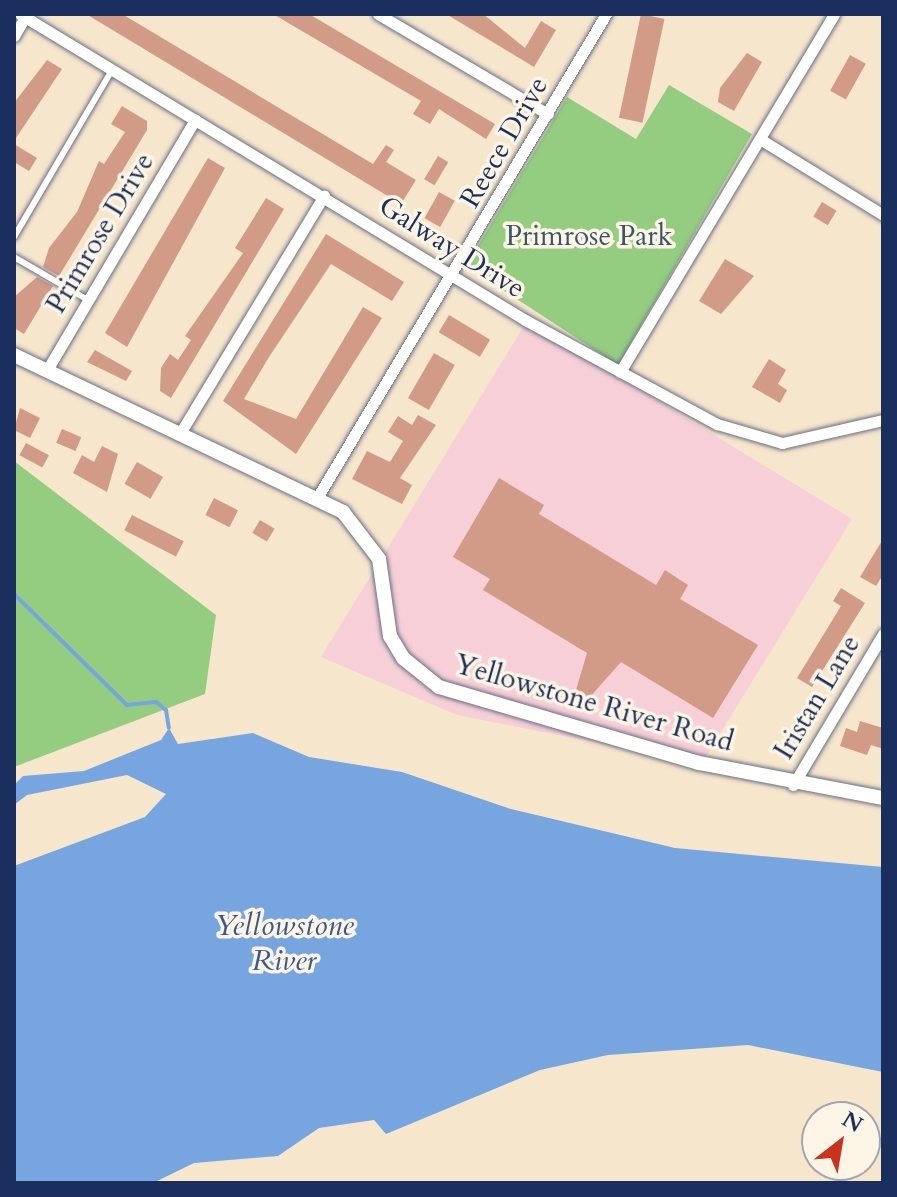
<!DOCTYPE html>
<html>
<head>
<meta charset="utf-8">
<style>
	body { margin:0 }
	#map { position:relative; width:897px; height:1197px; overflow:hidden; background:#f6e6cc; font-family:Cardo,serif }
	div>[style] { position:absolute }
	.built>* { inset:0; background:#f6cfd7 }
	.green>* { inset:0; background:#94cd80 }
	.water>* { inset:0; background:#76a5e0 }
	.stream>* { height:4px; margin:-2px; padding:0 2px; transform-origin:2px; border-radius:2px; background:#76a5e0 }
	.building>* { inset:0; background:#d19b88; transform-origin:0 0 }
	.roads { filter:drop-shadow(0 0 2px #686f84) drop-shadow(0 0 2px #686f84) }
	.service>* { height:6px; margin:-3px; padding:0 3px; transform-origin:3px; border-radius:3px; background:#fff }
	.minor>* { height:11px; margin:-5.5px; padding:0 5.5px; transform-origin:5.5px; border-radius:5.5px; background:#fff }
	.tertiary>* { height:14px; margin:-7px; padding:0 7px; transform-origin:7px; border-radius:7px; background:#fff }
	span { translate:-50% -50%; white-space:nowrap; text-align:center; line-height:1.15; -webkit-text-stroke:7px #fcf5e5; paint-order:stroke }
	.street-label { font-size:28px; color:#1b2f5e }
	.park-label { font-size:28px; color:#395666 }
	.water-label { font-size:30px; color:#3b588c; font-style:italic }
	.frame { position:absolute; inset:0; border:16px solid #1b2f5e; pointer-events:none }
	.north { position:absolute; left:801px; top:1101px; width:80px; height:80px; box-sizing:border-box; background:#fcf5e5; border:2px solid #a2a6af; border-radius:50%; rotate:31deg; font-size:22px; font-weight:700; line-height:32px; text-align:center; color:#1b2f5e }
	.north::after { content:''; display:block; margin:auto; width:28px; height:36px; background:#c8321e; clip-path:polygon(50% 0,100% 100%,50% 72%,0 100%) }
</style>
</head>
<body>
<div id="map">
	<div class="built">
		<i style="clip-path:polygon(527px 321px,852px 519px,702px 763px,457px 715px,321px 657px)"></i>
	</div>
	<div class="green">
		<i style="clip-path:polygon(669px 85px,752px 134px,618px 365px,466px 266px,567px 97px,636px 139px)"></i>
		<i style="clip-path:polygon(14px 461px,216px 615px,205px 694px,14px 767px)"></i>
	</div>
	<div class="water">
		<i style="clip-path:polygon(169px 728px,178px 744px,253px 733px,309px 757px,402px 772px,511px 809px,675px 848px,883px 867px,883px 1072px,748px 1045px,608px 1055px,540px 1070px,386px 1134px,374px 1120px,319px 1128px,278px 1156px,194px 1163px,153px 1183px,14px 1183px,14px 866px,145px 817px,166px 794px,127px 775px,27px 795px,14px 805px,14px 785px,23px 776px,84px 771px,161px 740px)"></i>
	</div>
	<div class="stream">
		<i style="left:14px;top:594px;width:158px;rotate:44.5deg"></i>
		<i style="left:127px;top:705px;width:29px;rotate:-6deg"></i>
		<i style="left:156px;top:702px;width:13px;rotate:39deg"></i>
		<i style="left:166px;top:710px;width:18px;rotate:81deg"></i>
	</div>
	<div class="building">
		<i style="clip-path:polygon(86px 14px,122px 14px,373px 164px,386px 145px,394px 150px,386px 162px,416px 180px,401px 204px)"></i>
		<i style="clip-path:polygon(273px 14px,309px 14px,495px 124px,486px 139px,439px 109px,430px 124px,413px 114px,421px 101px)"></i>
		<i style="clip-path:polygon(446px 14px,483px 14px,525px 48px,541px 21px,556px 30px,534px 67px)"></i>
		<i style="left:641px;top:14px;width:24px;height:106px;rotate:12deg"></i>
		<i style="clip-path:polygon(747px 53px,762px 62px,734px 111px,718px 102px,720px 88px)"></i>
		<i style="left:850px;top:55px;width:18px;height:41px;rotate:29deg"></i>
		<i style="clip-path:polygon(47px 60px,62px 69px,14px 141px,14px 103px)"></i>
		<i style="clip-path:polygon(122px 106px,147px 121px,147px 130px,59px 276px,43px 267px,49px 248px,77px 212px,99px 161px,104px 164px,125px 132px,111px 124px)"></i>
		<i style="clip-path:polygon(14px 144px,37px 158px,29px 171px,14px 162px)"></i>
		<i style="left:438px;top:156px;width:12px;height:27px;rotate:31deg"></i>
		<i style="clip-path:polygon(208px 158px,225px 168px,127px 347px,105px 333px)"></i>
		<i style="left:439px;top:192px;width:18px;height:30px;rotate:29deg"></i>
		<i style="clip-path:polygon(266px 198px,284px 209px,171px 398px,160px 391px,161px 368px,170px 354px,178px 360px,191px 340px,185px 336px,243px 253px,235px 248px)"></i>
		<i style="left:822px;top:202px;width:17px;height:17px;rotate:31deg"></i>
		<i style="clip-path:polygon(326px 234px,404px 282px,392px 301px,331px 264px,269px 357px,244px 399px,296px 419px,363px 307px,382px 318px,296px 454px,223px 401px)"></i>
		<i style="clip-path:polygon(725px 259px,754px 276px,721px 314px,699px 301px)"></i>
		<i style="clip-path:polygon(37px 277px,53px 286px,24px 334px,14px 328px,14px 297px)"></i>
		<i style="left:449px;top:315px;width:48px;height:20px;rotate:31deg"></i>
		<i style="clip-path:polygon(95px 350px,132px 371px,126px 381px,87px 362px)"></i>
		<i style="left:434px;top:353px;width:24px;height:52px;rotate:30deg"></i>
		<i style="clip-path:polygon(769px 359px,786px 370px,778px 384px,787px 390px,780px 403px,752px 387px)"></i>
		<i style="clip-path:polygon(20px 408px,40px 418px,30px 438px,14px 430px)"></i>
		<i style="clip-path:polygon(418px 415px,436px 425px,400px 478px,412px 485px,402px 504px,352px 479px,367px 451px,390px 462px,403px 441px,388px 432px,398px 416px,412px 425px)"></i>
		<i style="left:62px;top:429px;width:21px;height:15px;rotate:23deg"></i>
		<i style="left:26px;top:443px;width:26px;height:14px;rotate:28deg"></i>
		<i style="clip-path:polygon(102px 446px,118px 454px,107px 492px,73px 473px,82px 455px,94px 462px)"></i>
		<i style="left:137px;top:462px;width:30px;height:25px;rotate:30deg"></i>
		<i style="clip-path:polygon(499px 478px,544px 505px,539px 514px,656px 585px,665px 570px,688px 585px,680px 599px,758px 645px,713px 718px,621px 662px,589px 698px,576px 690px,587px 653px,483px 590px,490px 579px,453px 557px)"></i>
		<i style="left:214px;top:498px;width:27px;height:19px;rotate:27deg"></i>
		<i style="left:132px;top:515px;width:58px;height:17px;rotate:27deg"></i>
		<i style="left:260px;top:520px;width:17px;height:15px;rotate:31deg"></i>
		<i style="clip-path:polygon(883px 539px,883px 575px,876px 586px,860px 577px)"></i>
		<i style="clip-path:polygon(841px 588px,865px 603px,812px 687px,797px 678px,841px 606px,833px 601px)"></i>
		<i style="clip-path:polygon(860px 721px,883px 728px,883px 749px,871px 745px,867px 755px,840px 746px,846px 728px,857px 732px)"></i>
	</div>
	<div class="roads">
		<div class="service">
			<i style="left:14px;top:237px;width:194px;rotate:-59.6deg"></i>
			<i style="left:14px;top:257px;width:86px;rotate:30.2deg"></i>
		</div>
		<div class="minor">
			<i style="left:20px;top:14px;width:593px;rotate:31.2deg"></i>
			<i style="left:527px;top:321px;width:216px;rotate:28.5deg"></i>
			<i style="left:717px;top:424px;width:68px;rotate:16.3deg"></i>
			<i style="left:782px;top:443px;width:104px;rotate:-12.8deg"></i>
			<i style="left:378px;top:14px;width:197px;rotate:30.5deg"></i>
			<i style="left:14px;top:36px;width:22px;rotate:-60deg"></i>
			<i style="left:760px;top:139px;width:145px;rotate:31.7deg"></i>
			<i style="left:47px;top:370px;width:291px;rotate:-59.4deg"></i>
			<i style="left:620px;top:372px;width:417px;rotate:-59.1deg"></i>
			<i style="left:179px;top:435px;width:280px;rotate:-58.8deg"></i>
			<i style="left:317px;top:498px;width:564px;rotate:-59.16deg"></i>
			<i style="left:793px;top:785px;width:176px;rotate:-59.2deg"></i>
		</div>
		<div class="tertiary">
			<i style="left:14px;top:355px;width:365px;rotate:25.5deg"></i>
			<i style="left:343px;top:512px;width:59px;rotate:52.5deg"></i>
			<i style="left:379px;top:559px;width:78px;rotate:81.9deg"></i>
			<i style="left:390px;top:636px;width:26px;rotate:59deg"></i>
			<i style="left:403px;top:658px;width:46px;rotate:38.9deg"></i>
			<i style="left:439px;top:687px;width:271px;rotate:16.3deg"></i>
			<i style="left:699px;top:763px;width:187px;rotate:10.8deg"></i>
		</div>
	</div>
	<div class="street-label">
		<span style="left:504px;top:142px;rotate:-60deg">Reece Drive</span>
		<span style="left:100px;top:233px;rotate:-59deg">Primrose Drive</span>
		<span style="left:452px;top:247px;rotate:32deg">Galway Drive</span>
		<span style="left:817px;top:697px;rotate:-59deg">Iristan Lane</span>
		<span style="left:594px;top:703px;rotate:16deg">Yellowstone River Road</span>
	</div>
	<div class="park-label">
		<span style="left:589px;top:236px">Primrose Park</span>
	</div>
	<div class="water-label">
		<span style="left:284px;top:943px">Yellowstone<br>River</span>
	</div>
	<div class="frame"></div>
	<div class="north">N</div>
</div>
</body>
</html>
